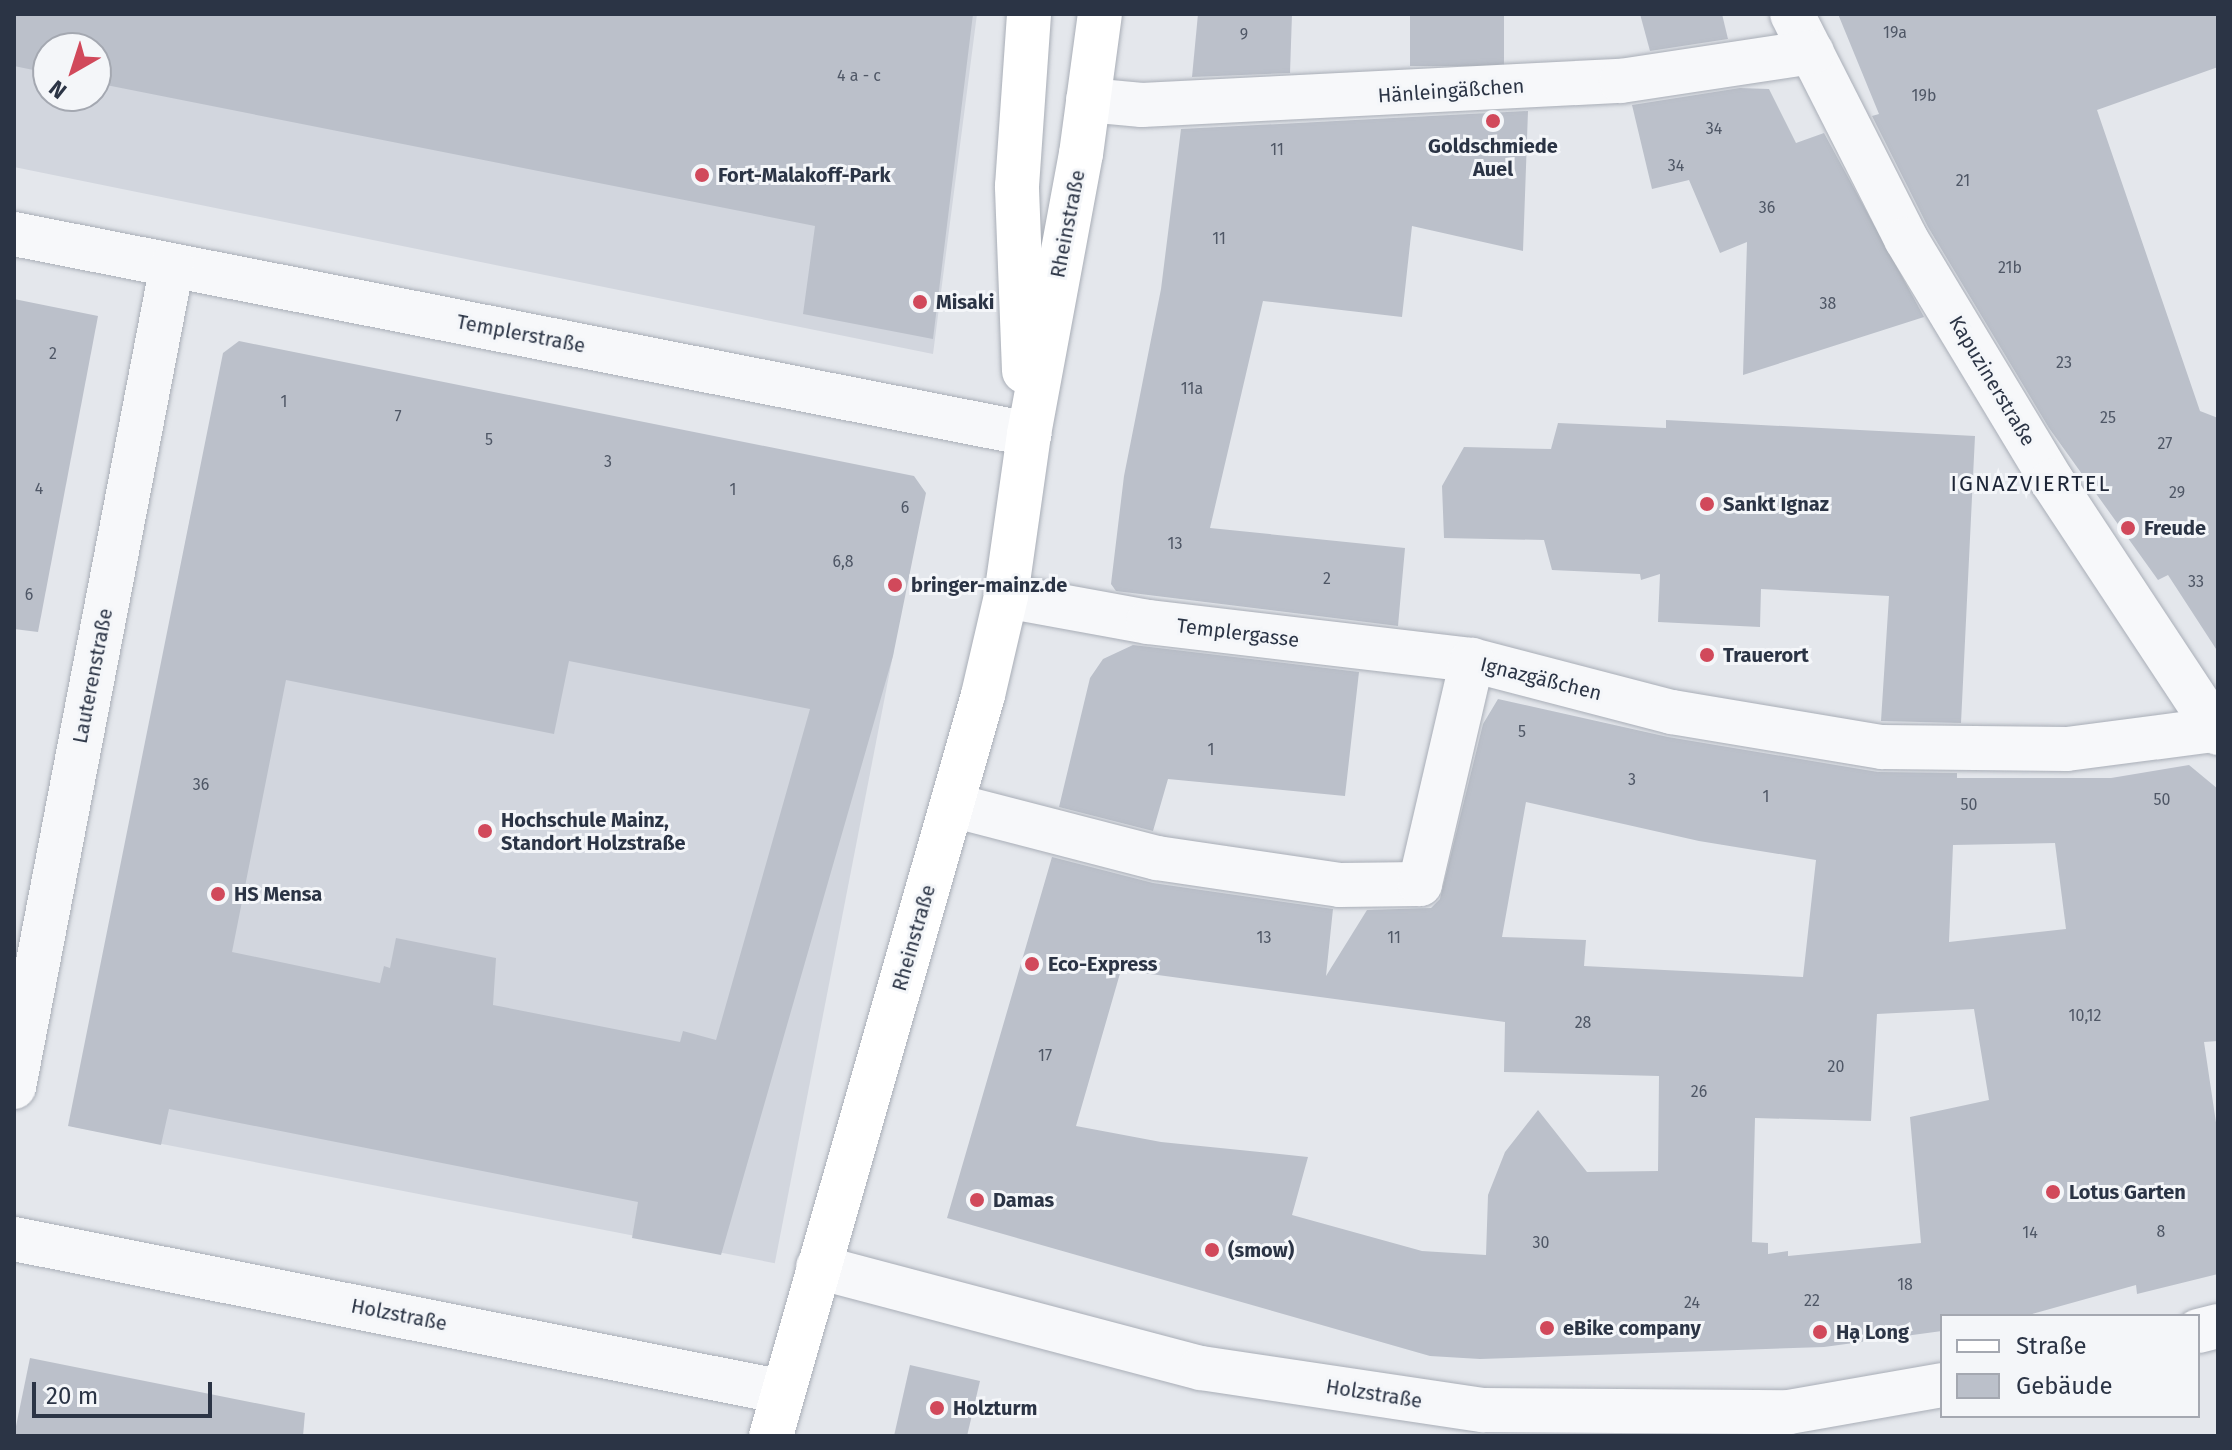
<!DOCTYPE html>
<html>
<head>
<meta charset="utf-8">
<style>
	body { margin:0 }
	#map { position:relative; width:2232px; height:1450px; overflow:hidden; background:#e4e7ec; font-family:"Fira Sans",sans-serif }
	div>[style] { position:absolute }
	.built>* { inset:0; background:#d2d6de; transform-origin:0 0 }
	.building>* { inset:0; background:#bbc0ca; transform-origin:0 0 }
	.roads { filter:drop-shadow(0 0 2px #a9aeb7) drop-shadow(0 0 2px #a9aeb7) }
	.minor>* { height:44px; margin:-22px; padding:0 22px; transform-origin:22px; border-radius:22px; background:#f7f8fa }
	.secondary>* { height:44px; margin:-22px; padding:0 22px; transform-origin:22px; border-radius:22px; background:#fff }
	.dots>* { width:22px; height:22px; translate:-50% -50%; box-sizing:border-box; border:4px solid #f4f6f9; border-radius:50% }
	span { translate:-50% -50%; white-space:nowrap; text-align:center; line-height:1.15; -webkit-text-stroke:6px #f4f6f9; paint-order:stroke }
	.number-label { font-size:16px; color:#4f5766 }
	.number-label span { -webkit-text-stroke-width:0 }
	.street-label { font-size:20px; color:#2b3445 }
	.poi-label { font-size:20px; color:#2b3445; font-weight:700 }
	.left { translate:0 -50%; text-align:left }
	.neighbourhood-label { font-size:22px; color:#1d2536; letter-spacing:2px }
	.frame { position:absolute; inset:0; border:16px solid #2b3445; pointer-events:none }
	.legend { position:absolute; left:1940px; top:1314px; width:260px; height:104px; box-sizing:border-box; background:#f4f6f9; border:2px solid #a4a8b1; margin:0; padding:10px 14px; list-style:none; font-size:24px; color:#2b3445 }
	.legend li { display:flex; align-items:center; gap:16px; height:40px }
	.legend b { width:40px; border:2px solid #a4a8b1 }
	.north { position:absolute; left:32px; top:32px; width:80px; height:80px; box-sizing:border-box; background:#f4f6f9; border:2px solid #a4a8b1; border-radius:50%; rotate:219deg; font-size:22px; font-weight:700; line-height:32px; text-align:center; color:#2b3445 }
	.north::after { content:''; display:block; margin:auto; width:28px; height:36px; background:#d1495b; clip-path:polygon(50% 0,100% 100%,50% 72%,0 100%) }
	.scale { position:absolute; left:32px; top:1382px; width:180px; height:36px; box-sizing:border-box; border:4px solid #2b3445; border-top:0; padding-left:10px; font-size:24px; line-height:28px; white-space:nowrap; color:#2b3445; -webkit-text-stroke:6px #f4f6f9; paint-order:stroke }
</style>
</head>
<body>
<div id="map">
	<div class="built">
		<i style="clip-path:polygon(evenodd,14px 14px,977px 14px,933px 354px,14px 167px,14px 14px,48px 48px,96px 48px,96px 96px,48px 96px,48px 48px)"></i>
		<i style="left:191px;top:514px;width:716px;height:624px;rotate:11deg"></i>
	</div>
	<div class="building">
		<i style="clip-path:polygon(14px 14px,973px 14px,933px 339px,803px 314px,815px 226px,96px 83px,96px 48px,48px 48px,48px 73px,14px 66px)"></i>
		<i style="clip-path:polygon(1198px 14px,1292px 14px,1290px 73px,1192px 77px)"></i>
		<i style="left:1410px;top:14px;width:94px;height:52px"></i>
		<i style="clip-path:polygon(1640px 14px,1722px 14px,1728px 39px,1650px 51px)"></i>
		<i style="clip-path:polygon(1838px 14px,2218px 14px,2218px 67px,2097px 110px,2200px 411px,2218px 418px,2218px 652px,2168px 575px,2158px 580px,2049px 428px,1928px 227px,1872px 116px,1879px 114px)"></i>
		<i style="clip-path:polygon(1740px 88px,1769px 89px,1796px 143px,1824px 133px,1924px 317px,1743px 375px,1747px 242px,1720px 253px,1689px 180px,1652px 189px,1632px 105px)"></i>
		<i style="clip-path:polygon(1528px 111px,1523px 251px,1412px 226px,1402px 317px,1263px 301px,1210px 528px,1405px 548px,1398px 626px,1116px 591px,1111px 584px,1124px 476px,1161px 289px,1181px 129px)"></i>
		<i style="clip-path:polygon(14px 299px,98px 316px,38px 632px,14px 629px)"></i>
		<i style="clip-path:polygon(evenodd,239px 341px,914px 476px,926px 493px,893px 656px,721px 1255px,632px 1238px,638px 1202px,169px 1109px,161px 1145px,68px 1126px,223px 353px,239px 341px,569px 661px,810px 709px,716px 1040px,683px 1031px,680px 1042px,493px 1005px,496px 958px,396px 938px,390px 968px,384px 966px,380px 983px,232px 952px,286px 680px,554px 734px,569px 661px)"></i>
		<i style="clip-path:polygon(1666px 420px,1975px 436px,1961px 723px,1881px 721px,1889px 596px,1761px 589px,1760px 627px,1658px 622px,1660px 574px,1641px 580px,1640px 574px,1552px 570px,1544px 540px,1444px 538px,1442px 486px,1464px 447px,1551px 449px,1558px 423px,1666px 428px)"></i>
		<i style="clip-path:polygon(1133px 645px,1359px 672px,1345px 796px,1168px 779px,1153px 831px,1059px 807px,1090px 678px,1103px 659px)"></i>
		<i style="clip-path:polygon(evenodd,1498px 699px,1668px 737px,1878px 772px,1957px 773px,1957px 778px,2111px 778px,2189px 765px,2218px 789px,2218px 1041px,2204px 1042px,2218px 1136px,2218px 1274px,2137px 1294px,2136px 1285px,2025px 1316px,1942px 1316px,1942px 1331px,1824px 1347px,1480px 1359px,1430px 1356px,947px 1218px,1052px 857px,1153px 883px,1333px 909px,1326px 976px,1367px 910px,1431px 908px,1440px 899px,1483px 724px,1498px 699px,1526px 802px,1699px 841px,1816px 860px,1803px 977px,1584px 966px,1586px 940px,1502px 937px,1526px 802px,1498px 699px,2055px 843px,2066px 929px,1949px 942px,1953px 845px,2055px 843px,1498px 699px,1121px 970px,1505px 1022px,1504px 1072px,1659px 1076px,1658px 1171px,1587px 1172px,1538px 1110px,1505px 1152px,1488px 1195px,1486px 1255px,1422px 1251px,1292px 1215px,1308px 1157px,1161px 1142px,1076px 1126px,1121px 970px,1498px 699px,1974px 1009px,1989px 1100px,1910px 1117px,1921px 1243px,1788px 1256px,1788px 1251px,1768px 1254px,1768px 1243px,1752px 1242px,1755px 1118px,1871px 1121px,1877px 1014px,1974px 1009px)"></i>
		<i style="clip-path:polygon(30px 1358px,305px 1413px,303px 1436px,14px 1436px)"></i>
		<i style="clip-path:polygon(910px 1365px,980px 1381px,967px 1436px,894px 1436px)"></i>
	</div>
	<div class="roads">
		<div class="minor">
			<i style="left:1792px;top:14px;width:252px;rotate:63.1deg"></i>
			<i style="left:1906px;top:239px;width:283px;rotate:58.9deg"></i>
			<i style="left:2052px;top:481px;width:302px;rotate:56.6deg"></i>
			<i style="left:1088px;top:100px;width:54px;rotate:5.3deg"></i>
			<i style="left:1142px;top:105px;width:480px;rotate:-2.9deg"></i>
			<i style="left:1621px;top:81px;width:193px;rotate:-8.6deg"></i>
			<i style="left:14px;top:234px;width:1035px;rotate:11.15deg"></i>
			<i style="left:1006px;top:596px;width:144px;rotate:10.4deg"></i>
			<i style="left:1148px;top:622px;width:326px;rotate:6.7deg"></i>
			<i style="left:1472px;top:660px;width:207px;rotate:14.6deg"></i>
			<i style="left:1672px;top:712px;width:213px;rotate:9.5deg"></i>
			<i style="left:1882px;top:747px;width:185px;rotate:0.6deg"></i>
			<i style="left:2067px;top:749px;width:148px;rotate:-7.4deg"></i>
			<i style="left:952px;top:805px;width:212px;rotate:14.5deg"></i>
			<i style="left:1157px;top:858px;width:185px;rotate:8.4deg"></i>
			<i style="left:1340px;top:885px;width:80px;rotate:-0.7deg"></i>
			<i style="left:1420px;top:884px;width:230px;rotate:-76.9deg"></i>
			<i style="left:14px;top:1087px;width:837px;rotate:-79.12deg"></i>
			<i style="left:14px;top:1239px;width:784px;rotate:11.25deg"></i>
			<i style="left:818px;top:1267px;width:396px;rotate:14.8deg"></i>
			<i style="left:1201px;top:1368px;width:285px;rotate:8.5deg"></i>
			<i style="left:1483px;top:1410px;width:306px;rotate:0.4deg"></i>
			<i style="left:1789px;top:1412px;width:155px;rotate:-10deg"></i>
			<i style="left:2198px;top:1331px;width:21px;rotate:-14deg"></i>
		</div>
		<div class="secondary">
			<i style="left:1024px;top:371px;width:185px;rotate:-92.2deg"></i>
			<i style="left:1017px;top:186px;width:172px;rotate:-86deg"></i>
			<i style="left:771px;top:1436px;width:771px;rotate:-74.03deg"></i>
			<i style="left:983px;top:695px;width:102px;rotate:-76.9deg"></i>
			<i style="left:1006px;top:596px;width:164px;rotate:-81.9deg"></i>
			<i style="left:1029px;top:434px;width:285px;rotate:-79.5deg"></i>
			<i style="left:1081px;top:154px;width:141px;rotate:-82.3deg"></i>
		</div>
	</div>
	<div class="dots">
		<i style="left:1493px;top:121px;background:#d1495b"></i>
		<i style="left:702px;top:175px;background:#d1495b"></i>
		<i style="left:920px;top:302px;background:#d1495b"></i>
		<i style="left:1707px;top:504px;background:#d1495b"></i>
		<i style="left:2128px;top:528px;background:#d1495b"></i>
		<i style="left:895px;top:585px;background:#d1495b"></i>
		<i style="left:1707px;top:655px;background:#d1495b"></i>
		<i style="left:485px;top:831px;background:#d1495b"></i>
		<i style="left:218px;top:894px;background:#d1495b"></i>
		<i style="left:1032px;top:964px;background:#d1495b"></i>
		<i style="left:2053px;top:1192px;background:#d1495b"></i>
		<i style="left:977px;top:1200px;background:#d1495b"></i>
		<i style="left:1212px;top:1250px;background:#d1495b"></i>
		<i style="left:1547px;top:1328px;background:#d1495b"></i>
		<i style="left:1820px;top:1332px;background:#d1495b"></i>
		<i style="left:937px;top:1408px;background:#d1495b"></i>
	</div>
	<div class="number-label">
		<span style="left:1895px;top:33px">19a</span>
		<span style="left:1244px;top:35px">9</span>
		<span style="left:859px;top:76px">4 a - c</span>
		<span style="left:1924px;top:96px">19b</span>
		<span style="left:1714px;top:129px">34</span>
		<span style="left:1277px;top:150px">11</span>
		<span style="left:1676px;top:166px">34</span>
		<span style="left:1963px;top:181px">21</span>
		<span style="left:1767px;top:208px">36</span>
		<span style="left:1219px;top:239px">11</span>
		<span style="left:2010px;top:268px">21b</span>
		<span style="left:1828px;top:304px">38</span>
		<span style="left:53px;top:354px">2</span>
		<span style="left:2064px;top:363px">23</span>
		<span style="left:1192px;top:389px">11a</span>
		<span style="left:284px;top:402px">1</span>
		<span style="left:398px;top:417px">7</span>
		<span style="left:2108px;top:418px">25</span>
		<span style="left:489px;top:440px">5</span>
		<span style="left:2165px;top:444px">27</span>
		<span style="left:608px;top:462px">3</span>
		<span style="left:39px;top:489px">4</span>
		<span style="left:733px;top:490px">1</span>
		<span style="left:2177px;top:493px">29</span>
		<span style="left:905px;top:508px">6</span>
		<span style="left:1175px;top:544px">13</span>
		<span style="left:843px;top:562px">6,8</span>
		<span style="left:1327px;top:579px">2</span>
		<span style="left:2196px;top:582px">33</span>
		<span style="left:29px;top:595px">6</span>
		<span style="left:1522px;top:732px">5</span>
		<span style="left:1211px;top:750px">1</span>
		<span style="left:1632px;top:780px">3</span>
		<span style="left:201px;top:785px">36</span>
		<span style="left:1766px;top:797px">1</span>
		<span style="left:2162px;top:800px">50</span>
		<span style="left:1969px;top:805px">50</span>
		<span style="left:1264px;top:938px">13</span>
		<span style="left:1394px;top:938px">11</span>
		<span style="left:2085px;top:1016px">10,12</span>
		<span style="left:1583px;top:1023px">28</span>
		<span style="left:1045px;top:1056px">17</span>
		<span style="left:1836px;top:1067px">20</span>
		<span style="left:1699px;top:1092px">26</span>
		<span style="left:2161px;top:1232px">8</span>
		<span style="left:2030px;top:1233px">14</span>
		<span style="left:1541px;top:1243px">30</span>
		<span style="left:1905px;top:1285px">18</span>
		<span style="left:1812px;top:1301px">22</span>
		<span style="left:1692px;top:1303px">24</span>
	</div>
	<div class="street-label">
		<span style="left:1451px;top:91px;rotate:-4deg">Hänleingäßchen</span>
		<span style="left:1068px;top:224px;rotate:-79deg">Rheinstraße</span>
		<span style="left:521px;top:334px;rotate:11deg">Templerstraße</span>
		<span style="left:1992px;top:381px;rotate:59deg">Kapuzinerstraße</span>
		<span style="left:1238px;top:633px;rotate:7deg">Templergasse</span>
		<span style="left:93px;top:676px;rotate:-79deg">Lauterenstraße</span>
		<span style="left:1541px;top:679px;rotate:14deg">Ignazgäßchen</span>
		<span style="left:914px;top:938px;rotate:-74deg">Rheinstraße</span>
		<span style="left:399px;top:1315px;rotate:11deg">Holzstraße</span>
		<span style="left:1374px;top:1394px;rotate:9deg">Holzstraße</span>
	</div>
	<div class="poi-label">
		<span style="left:1493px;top:158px">Goldschmiede<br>Auel</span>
		<span class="left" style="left:718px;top:175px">Fort-Malakoff-Park</span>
		<span class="left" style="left:936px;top:302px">Misaki</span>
		<span class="left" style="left:1723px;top:504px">Sankt Ignaz</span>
		<span class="left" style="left:2144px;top:528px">Freude</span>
		<span class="left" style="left:911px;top:585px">bringer-mainz.de</span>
		<span class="left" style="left:1723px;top:655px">Trauerort</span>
		<span class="left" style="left:501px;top:832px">Hochschule Mainz,<br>Standort Holzstraße</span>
		<span class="left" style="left:234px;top:894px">HS Mensa</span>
		<span class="left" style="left:1048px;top:964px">Eco-Express</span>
		<span class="left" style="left:2069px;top:1192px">Lotus Garten</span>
		<span class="left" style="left:993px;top:1200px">Damas</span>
		<span class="left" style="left:1228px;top:1250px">(smow)</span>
		<span class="left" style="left:1563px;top:1328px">eBike company</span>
		<span class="left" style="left:1836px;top:1332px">Hạ Long</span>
		<span class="left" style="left:953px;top:1408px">Holzturm</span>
	</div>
	<div class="neighbourhood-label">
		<span style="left:2031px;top:484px">IGNAZVIERTEL</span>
	</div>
	<div class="frame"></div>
	<ul class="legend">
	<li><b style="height:10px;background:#fff"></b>Straße</li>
	<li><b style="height:22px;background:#bbc0ca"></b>Gebäude</li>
	</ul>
	<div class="north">N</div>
	<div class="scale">20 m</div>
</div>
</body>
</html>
